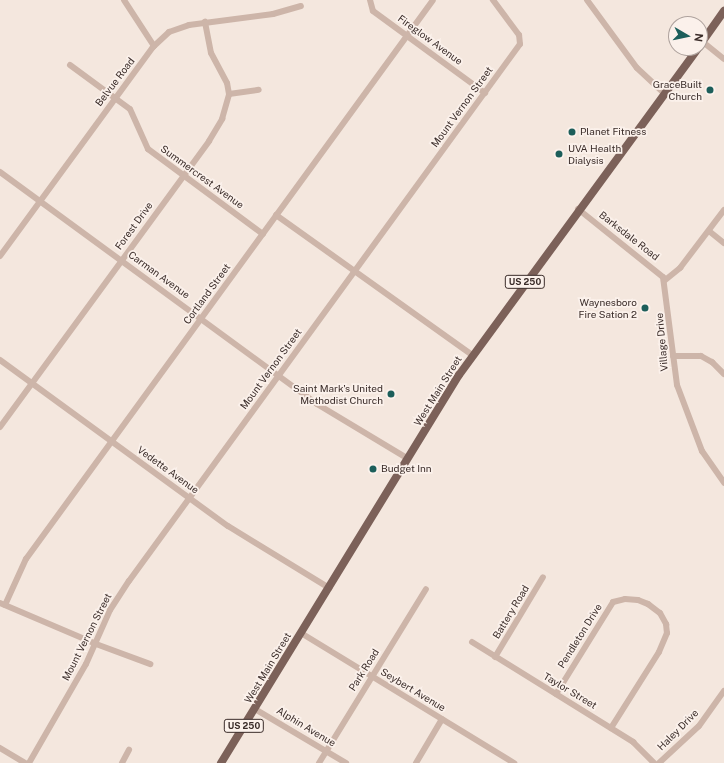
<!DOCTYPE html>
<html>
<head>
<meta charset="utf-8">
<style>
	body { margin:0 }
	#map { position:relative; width:724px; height:763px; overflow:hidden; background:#f4e7de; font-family:"Public Sans",sans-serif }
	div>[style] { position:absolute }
	.minor>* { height:6px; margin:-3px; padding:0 3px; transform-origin:3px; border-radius:3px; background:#cdb5a9 }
	.major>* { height:8px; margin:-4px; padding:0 4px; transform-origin:4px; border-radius:4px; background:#7c6159 }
	.dots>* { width:11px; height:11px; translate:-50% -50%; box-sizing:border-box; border:2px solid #fbf1eb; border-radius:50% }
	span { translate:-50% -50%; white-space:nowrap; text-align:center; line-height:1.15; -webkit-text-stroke:3.5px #fbf1eb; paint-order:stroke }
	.shield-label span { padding:1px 3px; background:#fbf1eb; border:1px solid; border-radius:3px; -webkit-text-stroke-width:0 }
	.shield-label { font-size:9px; color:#3a2c29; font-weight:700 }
	.street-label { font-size:10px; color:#3a2c29 }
	.poi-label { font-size:10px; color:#3a2c29 }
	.right { translate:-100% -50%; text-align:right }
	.left { translate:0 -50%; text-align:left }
	.north { position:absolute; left:668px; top:16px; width:40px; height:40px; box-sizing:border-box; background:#fbf1eb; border:1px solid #aea29d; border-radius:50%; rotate:99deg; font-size:11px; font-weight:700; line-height:16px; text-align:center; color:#3a2c29 }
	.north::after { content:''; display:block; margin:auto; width:14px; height:18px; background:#1c5e5a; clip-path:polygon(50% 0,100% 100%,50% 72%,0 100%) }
</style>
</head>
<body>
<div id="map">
	<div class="minor">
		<i style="left:124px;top:0;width:55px;rotate:56.9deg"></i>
		<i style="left:370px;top:0;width:11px;rotate:75deg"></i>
		<i style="left:373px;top:11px;width:139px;rotate:36.2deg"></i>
		<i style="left:587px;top:0;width:84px;rotate:53.7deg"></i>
		<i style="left:637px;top:68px;width:37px;rotate:43deg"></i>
		<i style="left:703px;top:42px;width:27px;rotate:39deg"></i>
		<i style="left:70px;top:65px;width:74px;rotate:36.3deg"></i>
		<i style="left:130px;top:109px;width:44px;rotate:65.8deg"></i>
		<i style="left:148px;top:149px;width:143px;rotate:36.5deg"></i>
		<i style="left:229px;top:94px;width:30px;rotate:-8deg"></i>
		<i style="left:0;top:172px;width:393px;rotate:36.2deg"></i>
		<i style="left:317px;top:404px;width:105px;rotate:31deg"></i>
		<i style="left:578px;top:209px;width:109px;rotate:38.7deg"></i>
		<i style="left:663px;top:277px;width:109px;rotate:82.6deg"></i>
		<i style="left:677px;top:385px;width:71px;rotate:69.3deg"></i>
		<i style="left:702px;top:451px;width:39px;rotate:55deg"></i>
		<i style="left:276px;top:215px;width:241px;rotate:35.5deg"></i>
		<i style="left:709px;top:231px;width:19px;rotate:39deg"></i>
		<i style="left:0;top:256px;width:259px;rotate:-53.8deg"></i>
		<i style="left:153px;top:47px;width:22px;rotate:-43deg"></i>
		<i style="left:169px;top:32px;width:21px;rotate:-19deg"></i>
		<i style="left:189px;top:25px;width:85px;rotate:-7.5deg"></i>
		<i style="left:273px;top:14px;width:29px;rotate:-16deg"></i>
		<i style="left:664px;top:281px;width:21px;rotate:-39deg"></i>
		<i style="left:680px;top:268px;width:73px;rotate:-52.8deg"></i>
		<i style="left:673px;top:356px;width:28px"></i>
		<i style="left:701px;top:356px;width:13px;rotate:29deg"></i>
		<i style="left:712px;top:362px;width:17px;rotate:45deg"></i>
		<i style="left:0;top:360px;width:282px;rotate:36.1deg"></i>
		<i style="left:228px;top:526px;width:119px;rotate:31.5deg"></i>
		<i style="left:0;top:427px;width:354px;rotate:-53.8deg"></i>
		<i style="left:209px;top:141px;width:26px;rotate:-59deg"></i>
		<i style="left:222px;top:119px;width:26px;rotate:-74deg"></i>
		<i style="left:229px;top:94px;width:11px;rotate:-100deg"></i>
		<i style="left:227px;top:83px;width:34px;rotate:-118deg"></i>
		<i style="left:211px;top:53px;width:32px;rotate:-101deg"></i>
		<i style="left:0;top:603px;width:104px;rotate:23.1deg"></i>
		<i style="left:96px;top:644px;width:58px;rotate:20.3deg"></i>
		<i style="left:5px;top:605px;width:51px;rotate:-65.5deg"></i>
		<i style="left:26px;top:559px;width:691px;rotate:-53.94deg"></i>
		<i style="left:301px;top:633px;width:250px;rotate:31.4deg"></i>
		<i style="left:472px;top:642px;width:190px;rotate:31.8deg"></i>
		<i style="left:633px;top:742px;width:30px;rotate:45deg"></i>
		<i style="left:495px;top:657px;width:93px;rotate:-59deg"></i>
		<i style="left:556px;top:694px;width:108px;rotate:-58.2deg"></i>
		<i style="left:613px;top:602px;width:12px;rotate:-14deg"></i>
		<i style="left:625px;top:599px;width:13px;rotate:4deg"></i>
		<i style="left:638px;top:600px;width:11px;rotate:22deg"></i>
		<i style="left:648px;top:604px;width:15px;rotate:37deg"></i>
		<i style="left:660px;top:613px;width:13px;rotate:61deg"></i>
		<i style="left:666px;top:624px;width:9px;rotate:84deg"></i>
		<i style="left:667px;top:633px;width:21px;rotate:113deg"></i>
		<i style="left:659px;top:652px;width:90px;rotate:122.3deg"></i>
		<i style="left:255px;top:709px;width:106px;rotate:30.7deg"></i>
		<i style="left:0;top:748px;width:29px;rotate:31deg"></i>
		<i style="left:29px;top:763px;width:114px;rotate:-60.1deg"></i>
		<i style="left:86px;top:664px;width:59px;rotate:-66deg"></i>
		<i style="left:110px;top:610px;width:35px;rotate:-57deg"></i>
		<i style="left:129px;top:581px;width:664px;rotate:-53.94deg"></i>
		<i style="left:520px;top:44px;width:9px;rotate:-96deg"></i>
		<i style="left:519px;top:35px;width:44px;rotate:-126.6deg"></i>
		<i style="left:122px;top:763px;width:15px;rotate:-62deg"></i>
		<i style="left:319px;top:763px;width:204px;rotate:-58.4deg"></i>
		<i style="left:416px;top:763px;width:51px;rotate:-59.4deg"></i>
		<i style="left:659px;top:763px;width:54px;rotate:-42.8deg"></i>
		<i style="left:699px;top:726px;width:43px;rotate:-54.5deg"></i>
	</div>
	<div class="major">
		<i style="left:700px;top:45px;width:42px;rotate:-54.8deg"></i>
		<i style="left:221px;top:763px;width:455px;rotate:-58.5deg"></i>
		<i style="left:459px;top:375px;width:405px;rotate:-53.8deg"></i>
	</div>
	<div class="dots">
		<i style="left:710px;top:90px;background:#1c5e5a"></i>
		<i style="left:572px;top:132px;background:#1c5e5a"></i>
		<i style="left:559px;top:154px;background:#1c5e5a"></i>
		<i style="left:645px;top:308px;background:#1c5e5a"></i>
		<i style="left:391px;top:394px;background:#1c5e5a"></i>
		<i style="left:373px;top:469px;background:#1c5e5a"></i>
	</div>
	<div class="shield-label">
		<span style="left:525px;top:282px">US 250</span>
		<span style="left:244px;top:726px">US 250</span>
	</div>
	<div class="street-label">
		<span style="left:430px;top:40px;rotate:36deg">Fireglow Avenue</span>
		<span style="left:115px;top:82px;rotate:-53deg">Belvue Road</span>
		<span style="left:462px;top:107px;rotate:-54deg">Mount Vernon Street</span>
		<span style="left:202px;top:177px;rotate:36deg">Summercrest Avenue</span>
		<span style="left:134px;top:226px;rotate:-54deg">Forest Drive</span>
		<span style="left:629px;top:236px;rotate:38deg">Barksdale Road</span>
		<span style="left:159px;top:275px;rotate:36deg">Carman Avenue</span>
		<span style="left:207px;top:294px;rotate:-54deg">Cortland Street</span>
		<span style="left:662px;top:342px;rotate:-95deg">Village Drive</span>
		<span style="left:271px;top:369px;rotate:-54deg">Mount Vernon Street</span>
		<span style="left:438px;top:391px;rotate:-58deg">West Main Street</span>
		<span style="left:168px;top:470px;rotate:36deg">Vedette Avenue</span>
		<span style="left:511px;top:612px;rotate:-59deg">Battery Road</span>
		<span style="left:580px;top:636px;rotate:-58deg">Pendleton Drive</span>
		<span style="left:87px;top:637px;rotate:-63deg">Mount Vernon Street</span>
		<span style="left:268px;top:668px;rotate:-59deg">West Main Street</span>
		<span style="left:364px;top:670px;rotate:-58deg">Park Road</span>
		<span style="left:413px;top:690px;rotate:31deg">Seybert Avenue</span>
		<span style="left:570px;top:691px;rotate:31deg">Taylor Street</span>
		<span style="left:306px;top:727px;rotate:31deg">Alphin Avenue</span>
		<span style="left:678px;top:730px;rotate:-45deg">Haley Drive</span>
	</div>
	<div class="poi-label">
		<span class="right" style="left:702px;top:90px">GraceBuilt<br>Church</span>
		<span class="left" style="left:580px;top:132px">Planet Fitness</span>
		<span class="left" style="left:568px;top:154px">UVA Health<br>Dialysis</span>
		<span class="right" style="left:637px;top:308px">Waynesboro<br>Fire Sation 2</span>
		<span class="right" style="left:383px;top:394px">Saint Mark's United<br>Methodist Church</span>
		<span class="left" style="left:381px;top:469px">Budget Inn</span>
	</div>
	<div class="north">N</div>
</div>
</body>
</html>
